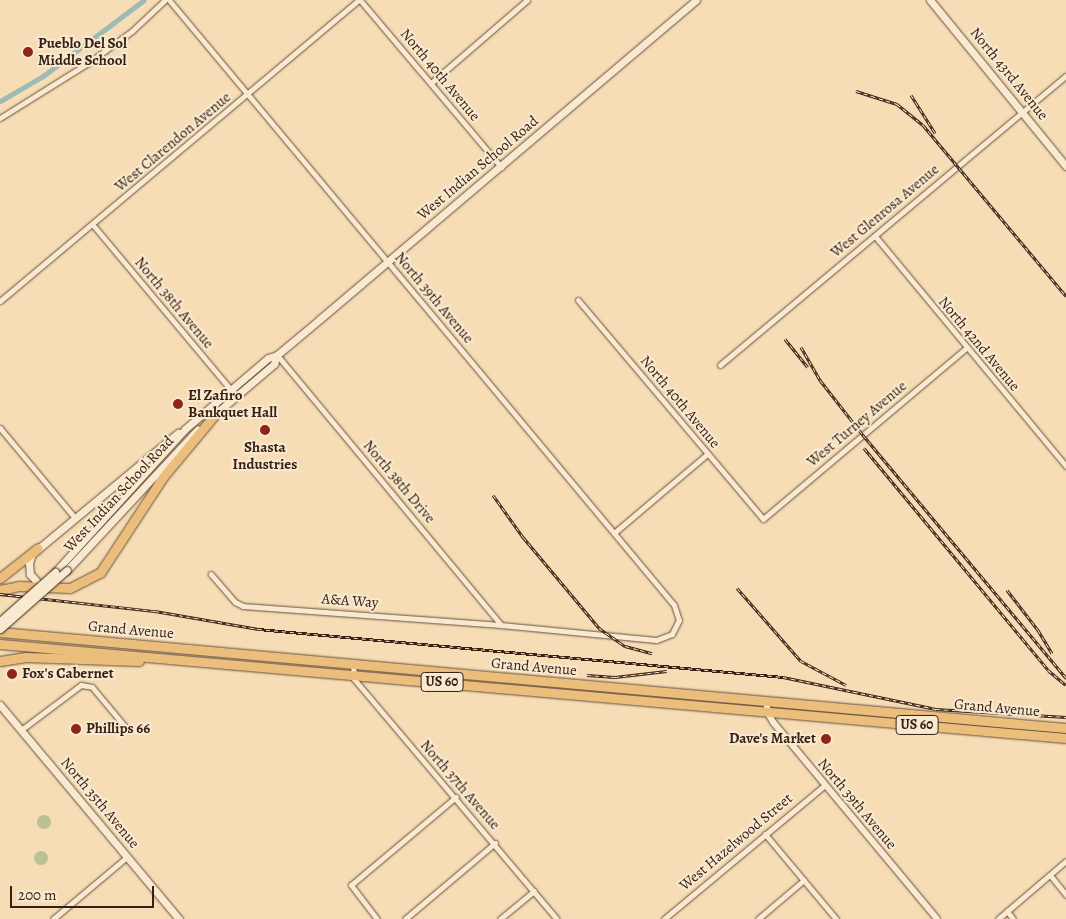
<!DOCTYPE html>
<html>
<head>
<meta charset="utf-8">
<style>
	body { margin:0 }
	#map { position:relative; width:1066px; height:919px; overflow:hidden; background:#f6ddb6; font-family:Alegreya,serif }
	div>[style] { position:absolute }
	.green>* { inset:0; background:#b9c290 }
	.round { border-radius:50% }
	.canal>* { height:5px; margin:-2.5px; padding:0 2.5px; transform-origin:2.5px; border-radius:2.5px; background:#9ebab5 }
	.roads { filter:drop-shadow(0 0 1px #674f3c) drop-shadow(0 0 1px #674f3c) }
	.minor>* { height:5px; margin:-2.5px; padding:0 2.5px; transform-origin:2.5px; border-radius:2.5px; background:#f9e9d0 }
	.tertiary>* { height:6px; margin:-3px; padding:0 3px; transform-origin:3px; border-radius:3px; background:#f9e9d0 }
	.secondary>* { height:7px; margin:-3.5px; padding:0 3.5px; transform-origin:3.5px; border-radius:3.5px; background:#f9e9d0 }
	.trunk>* { height:9px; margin:-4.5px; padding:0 4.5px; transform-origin:4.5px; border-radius:4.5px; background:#ebbe7b }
	.rail>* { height:3px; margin-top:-1.5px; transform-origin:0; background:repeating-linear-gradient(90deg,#f9e9d0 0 4px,#372014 0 8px); box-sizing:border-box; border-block:1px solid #372014 }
	.bridges { filter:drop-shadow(0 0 1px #372014) drop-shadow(0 0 1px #372014) }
	.secondary-bridge>* { height:7px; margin:-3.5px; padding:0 3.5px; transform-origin:3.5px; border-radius:3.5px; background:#f9e9d0 }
	.dots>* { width:14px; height:14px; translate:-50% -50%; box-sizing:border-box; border:2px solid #f9e9d0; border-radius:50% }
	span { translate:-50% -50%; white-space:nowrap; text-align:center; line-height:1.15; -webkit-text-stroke:4px #f9e9d0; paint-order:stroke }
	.shield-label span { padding:1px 4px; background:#f9e9d0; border:1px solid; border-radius:4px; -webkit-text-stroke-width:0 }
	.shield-label { font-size:14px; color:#372014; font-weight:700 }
	.poi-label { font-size:15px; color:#372014; font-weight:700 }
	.left { translate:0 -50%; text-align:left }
	.right { translate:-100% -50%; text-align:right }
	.street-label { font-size:15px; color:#372014 }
	.scale { position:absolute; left:10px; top:886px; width:144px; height:22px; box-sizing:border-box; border:2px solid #372014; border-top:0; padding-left:6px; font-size:15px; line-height:18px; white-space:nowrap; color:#372014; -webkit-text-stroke:4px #f9e9d0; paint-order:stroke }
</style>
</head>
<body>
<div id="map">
	<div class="green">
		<i class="round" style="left:37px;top:815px;width:14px;height:14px"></i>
		<i class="round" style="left:34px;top:851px;width:14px;height:14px"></i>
	</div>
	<div class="canal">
		<i style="left:0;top:101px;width:50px;rotate:-30.2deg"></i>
		<i style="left:43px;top:76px;width:126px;rotate:-37deg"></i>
	</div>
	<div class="roads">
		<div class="minor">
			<i style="left:169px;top:0;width:788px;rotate:50.15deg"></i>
			<i style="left:674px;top:605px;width:16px;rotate:72deg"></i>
			<i style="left:679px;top:620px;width:16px;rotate:117deg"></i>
			<i style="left:672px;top:634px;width:17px;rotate:159deg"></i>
			<i style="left:656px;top:640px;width:156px;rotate:-174.5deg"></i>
			<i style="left:501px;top:625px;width:259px;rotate:-175.8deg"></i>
			<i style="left:243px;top:606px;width:9px;rotate:-153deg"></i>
			<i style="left:235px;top:602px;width:37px;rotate:-131deg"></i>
			<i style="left:360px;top:0;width:219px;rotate:49.8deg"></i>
			<i style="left:431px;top:83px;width:127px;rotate:-40.8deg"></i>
			<i style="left:0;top:118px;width:104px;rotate:-32deg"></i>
			<i style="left:88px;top:63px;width:54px;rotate:-36deg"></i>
			<i style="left:132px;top:31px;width:45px;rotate:-43.2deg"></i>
			<i style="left:93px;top:225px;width:217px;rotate:50.1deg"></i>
			<i style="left:875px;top:236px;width:299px;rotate:50.3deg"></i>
			<i style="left:578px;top:300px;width:287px;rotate:49.8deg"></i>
			<i style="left:763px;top:519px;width:265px;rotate:-40.1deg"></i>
			<i style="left:0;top:301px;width:468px;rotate:-40deg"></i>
			<i style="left:277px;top:355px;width:351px;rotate:50.3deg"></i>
			<i style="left:720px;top:365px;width:451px;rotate:-39.9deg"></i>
			<i style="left:0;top:428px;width:117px;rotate:50.2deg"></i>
			<i style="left:614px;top:533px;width:122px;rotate:-40.3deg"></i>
			<i style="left:353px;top:664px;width:15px;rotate:86deg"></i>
			<i style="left:354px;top:679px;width:314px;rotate:49.8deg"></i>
			<i style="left:21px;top:730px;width:75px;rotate:-36.9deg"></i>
			<i style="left:81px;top:685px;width:11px;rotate:10deg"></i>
			<i style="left:92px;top:687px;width:55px;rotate:50.2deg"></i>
			<i style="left:765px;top:834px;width:111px;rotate:50.1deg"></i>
			<i style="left:1050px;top:875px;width:26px;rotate:51deg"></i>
			<i style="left:1007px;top:911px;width:10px;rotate:53deg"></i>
			<i style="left:53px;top:919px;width:97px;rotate:-40deg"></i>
			<i style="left:377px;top:919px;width:43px;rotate:-127.4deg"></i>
			<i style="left:351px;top:885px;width:137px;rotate:-40deg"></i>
			<i style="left:405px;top:919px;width:118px;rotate:-40.2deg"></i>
			<i style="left:500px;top:919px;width:44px;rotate:-39.5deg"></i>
			<i style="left:664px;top:919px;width:209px;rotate:-39.8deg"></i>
			<i style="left:758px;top:919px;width:60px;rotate:-40.3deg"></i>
			<i style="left:998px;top:919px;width:89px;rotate:-40.5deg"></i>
		</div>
		<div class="tertiary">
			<i style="left:767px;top:701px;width:11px;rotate:90deg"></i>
			<i style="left:767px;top:712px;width:12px;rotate:59deg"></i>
			<i style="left:773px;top:722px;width:256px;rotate:50.2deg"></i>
		</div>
		<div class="secondary">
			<i style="left:930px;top:0;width:215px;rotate:50.7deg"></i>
			<i style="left:214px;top:415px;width:79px;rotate:-40.4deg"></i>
			<i style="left:274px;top:364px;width:9px;rotate:-72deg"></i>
			<i style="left:67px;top:570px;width:192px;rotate:-47.1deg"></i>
			<i style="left:55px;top:572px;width:193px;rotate:-47.7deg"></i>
			<i style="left:185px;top:429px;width:109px;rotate:-40.5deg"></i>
			<i style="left:268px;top:358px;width:9px;rotate:-18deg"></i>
			<i style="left:277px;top:355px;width:56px;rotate:-39.9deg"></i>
			<i style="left:320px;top:319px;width:493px;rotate:-40.3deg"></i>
			<i style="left:42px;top:587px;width:18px;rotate:-133deg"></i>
			<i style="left:30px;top:574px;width:11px;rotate:-95deg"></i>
			<i style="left:29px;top:563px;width:9px;rotate:-72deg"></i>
			<i style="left:32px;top:554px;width:190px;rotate:-39.7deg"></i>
			<i style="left:0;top:705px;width:279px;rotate:50.1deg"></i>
		</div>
		<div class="trunk">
			<i style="left:0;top:578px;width:48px;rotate:-38.3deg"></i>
			<i style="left:0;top:590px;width:19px;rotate:-12deg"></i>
			<i style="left:19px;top:586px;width:51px;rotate:2.2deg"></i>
			<i style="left:70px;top:588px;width:34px;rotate:-27deg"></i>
			<i style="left:100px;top:573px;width:115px;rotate:-56.7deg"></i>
			<i style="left:163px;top:477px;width:85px;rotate:-50.3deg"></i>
			<i style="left:0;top:632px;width:1070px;rotate:5.15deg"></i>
			<i style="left:0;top:644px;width:1070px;rotate:5.04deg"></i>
			<i style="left:0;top:661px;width:26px;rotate:-9deg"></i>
			<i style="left:26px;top:657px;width:113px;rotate:2deg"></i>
		</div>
	</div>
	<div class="rail">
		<i style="left:856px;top:91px;width:43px;rotate:17.6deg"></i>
		<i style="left:897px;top:104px;width:33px;rotate:39deg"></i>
		<i style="left:923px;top:125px;width:223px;rotate:50.1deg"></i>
		<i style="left:911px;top:95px;width:45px;rotate:57.7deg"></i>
		<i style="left:785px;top:339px;width:36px;rotate:51deg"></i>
		<i style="left:801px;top:347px;width:38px;rotate:60deg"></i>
		<i style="left:820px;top:380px;width:70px;rotate:52deg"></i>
		<i style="left:863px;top:435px;width:317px;rotate:50.1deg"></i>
		<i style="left:864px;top:448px;width:288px;rotate:50.3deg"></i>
		<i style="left:1048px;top:670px;width:23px;rotate:40deg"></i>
		<i style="left:493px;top:495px;width:52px;rotate:54.5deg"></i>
		<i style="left:523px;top:537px;width:119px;rotate:50.1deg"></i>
		<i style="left:599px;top:628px;width:32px;rotate:35deg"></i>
		<i style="left:625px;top:646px;width:28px;rotate:15deg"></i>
		<i style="left:737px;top:588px;width:97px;rotate:48.8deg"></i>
		<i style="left:801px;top:661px;width:51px;rotate:28.1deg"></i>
		<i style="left:1007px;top:590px;width:51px;rotate:52.2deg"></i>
		<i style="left:1038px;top:630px;width:27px;rotate:59deg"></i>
		<i style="left:0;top:594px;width:156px;rotate:6.3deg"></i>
		<i style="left:155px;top:611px;width:105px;rotate:9.9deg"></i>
		<i style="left:258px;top:629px;width:527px;rotate:5.22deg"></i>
		<i style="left:783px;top:677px;width:156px;rotate:11.8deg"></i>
		<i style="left:936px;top:709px;width:130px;rotate:3.5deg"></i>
		<i style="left:587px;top:675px;width:28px;rotate:4deg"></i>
		<i style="left:615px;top:677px;width:52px;rotate:-6.6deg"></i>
	</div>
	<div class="bridges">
		<div class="secondary-bridge">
			<i style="left:0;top:621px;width:74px;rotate:-41.7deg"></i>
			<i style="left:0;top:629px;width:89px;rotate:-41.4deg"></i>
		</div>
	</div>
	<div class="dots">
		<i style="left:28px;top:52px;background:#8f2418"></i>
		<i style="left:178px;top:404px;background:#8f2418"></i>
		<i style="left:265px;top:430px;background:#8f2418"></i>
		<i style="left:12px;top:674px;background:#8f2418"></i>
		<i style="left:76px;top:729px;background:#8f2418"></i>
		<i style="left:826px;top:739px;background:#8f2418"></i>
	</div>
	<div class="shield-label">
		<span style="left:442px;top:682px">US 60</span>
		<span style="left:917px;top:725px">US 60</span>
	</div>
	<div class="poi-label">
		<span class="left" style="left:38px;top:52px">Pueblo Del Sol<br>Middle School</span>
		<span class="left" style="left:188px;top:404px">El Zafiro<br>Bankquet Hall</span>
		<span style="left:265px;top:456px">Shasta<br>Industries</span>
		<span class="left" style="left:22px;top:674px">Fox's Cabernet</span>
		<span class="left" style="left:86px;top:729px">Phillips 66</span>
		<span class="right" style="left:816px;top:739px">Dave's Market</span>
	</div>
	<div class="street-label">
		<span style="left:1009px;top:74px;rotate:51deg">North 43rd Avenue</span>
		<span style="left:440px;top:75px;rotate:50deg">North 40th Avenue</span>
		<span style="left:173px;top:142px;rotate:-40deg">West Clarendon Avenue</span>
		<span style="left:478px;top:168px;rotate:-40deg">West Indian School Road</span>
		<span style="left:885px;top:211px;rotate:-40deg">West Glenrosa Avenue</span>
		<span style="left:434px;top:298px;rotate:50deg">North 39th Avenue</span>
		<span style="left:174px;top:303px;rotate:50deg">North 38th Avenue</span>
		<span style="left:979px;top:344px;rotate:50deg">North 42nd Avenue</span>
		<span style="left:680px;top:402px;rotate:50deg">North 40th Avenue</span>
		<span style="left:857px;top:424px;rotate:-40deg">West Turney Avenue</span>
		<span style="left:399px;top:482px;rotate:50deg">North 38th Drive</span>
		<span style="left:119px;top:494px;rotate:-47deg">West Indian School Road</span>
		<span style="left:350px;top:601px;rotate:4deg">A&amp;A Way</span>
		<span style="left:131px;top:630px;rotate:5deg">Grand Avenue</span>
		<span style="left:534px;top:667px;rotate:5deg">Grand Avenue</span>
		<span style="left:997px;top:708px;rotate:5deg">Grand Avenue</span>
		<span style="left:460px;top:785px;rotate:49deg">North 37th Avenue</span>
		<span style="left:100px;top:803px;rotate:50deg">North 35th Avenue</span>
		<span style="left:857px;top:804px;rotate:50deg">North 39th Avenue</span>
		<span style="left:736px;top:842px;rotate:-40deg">West Hazelwood Street</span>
	</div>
	<div class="scale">200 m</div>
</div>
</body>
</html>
